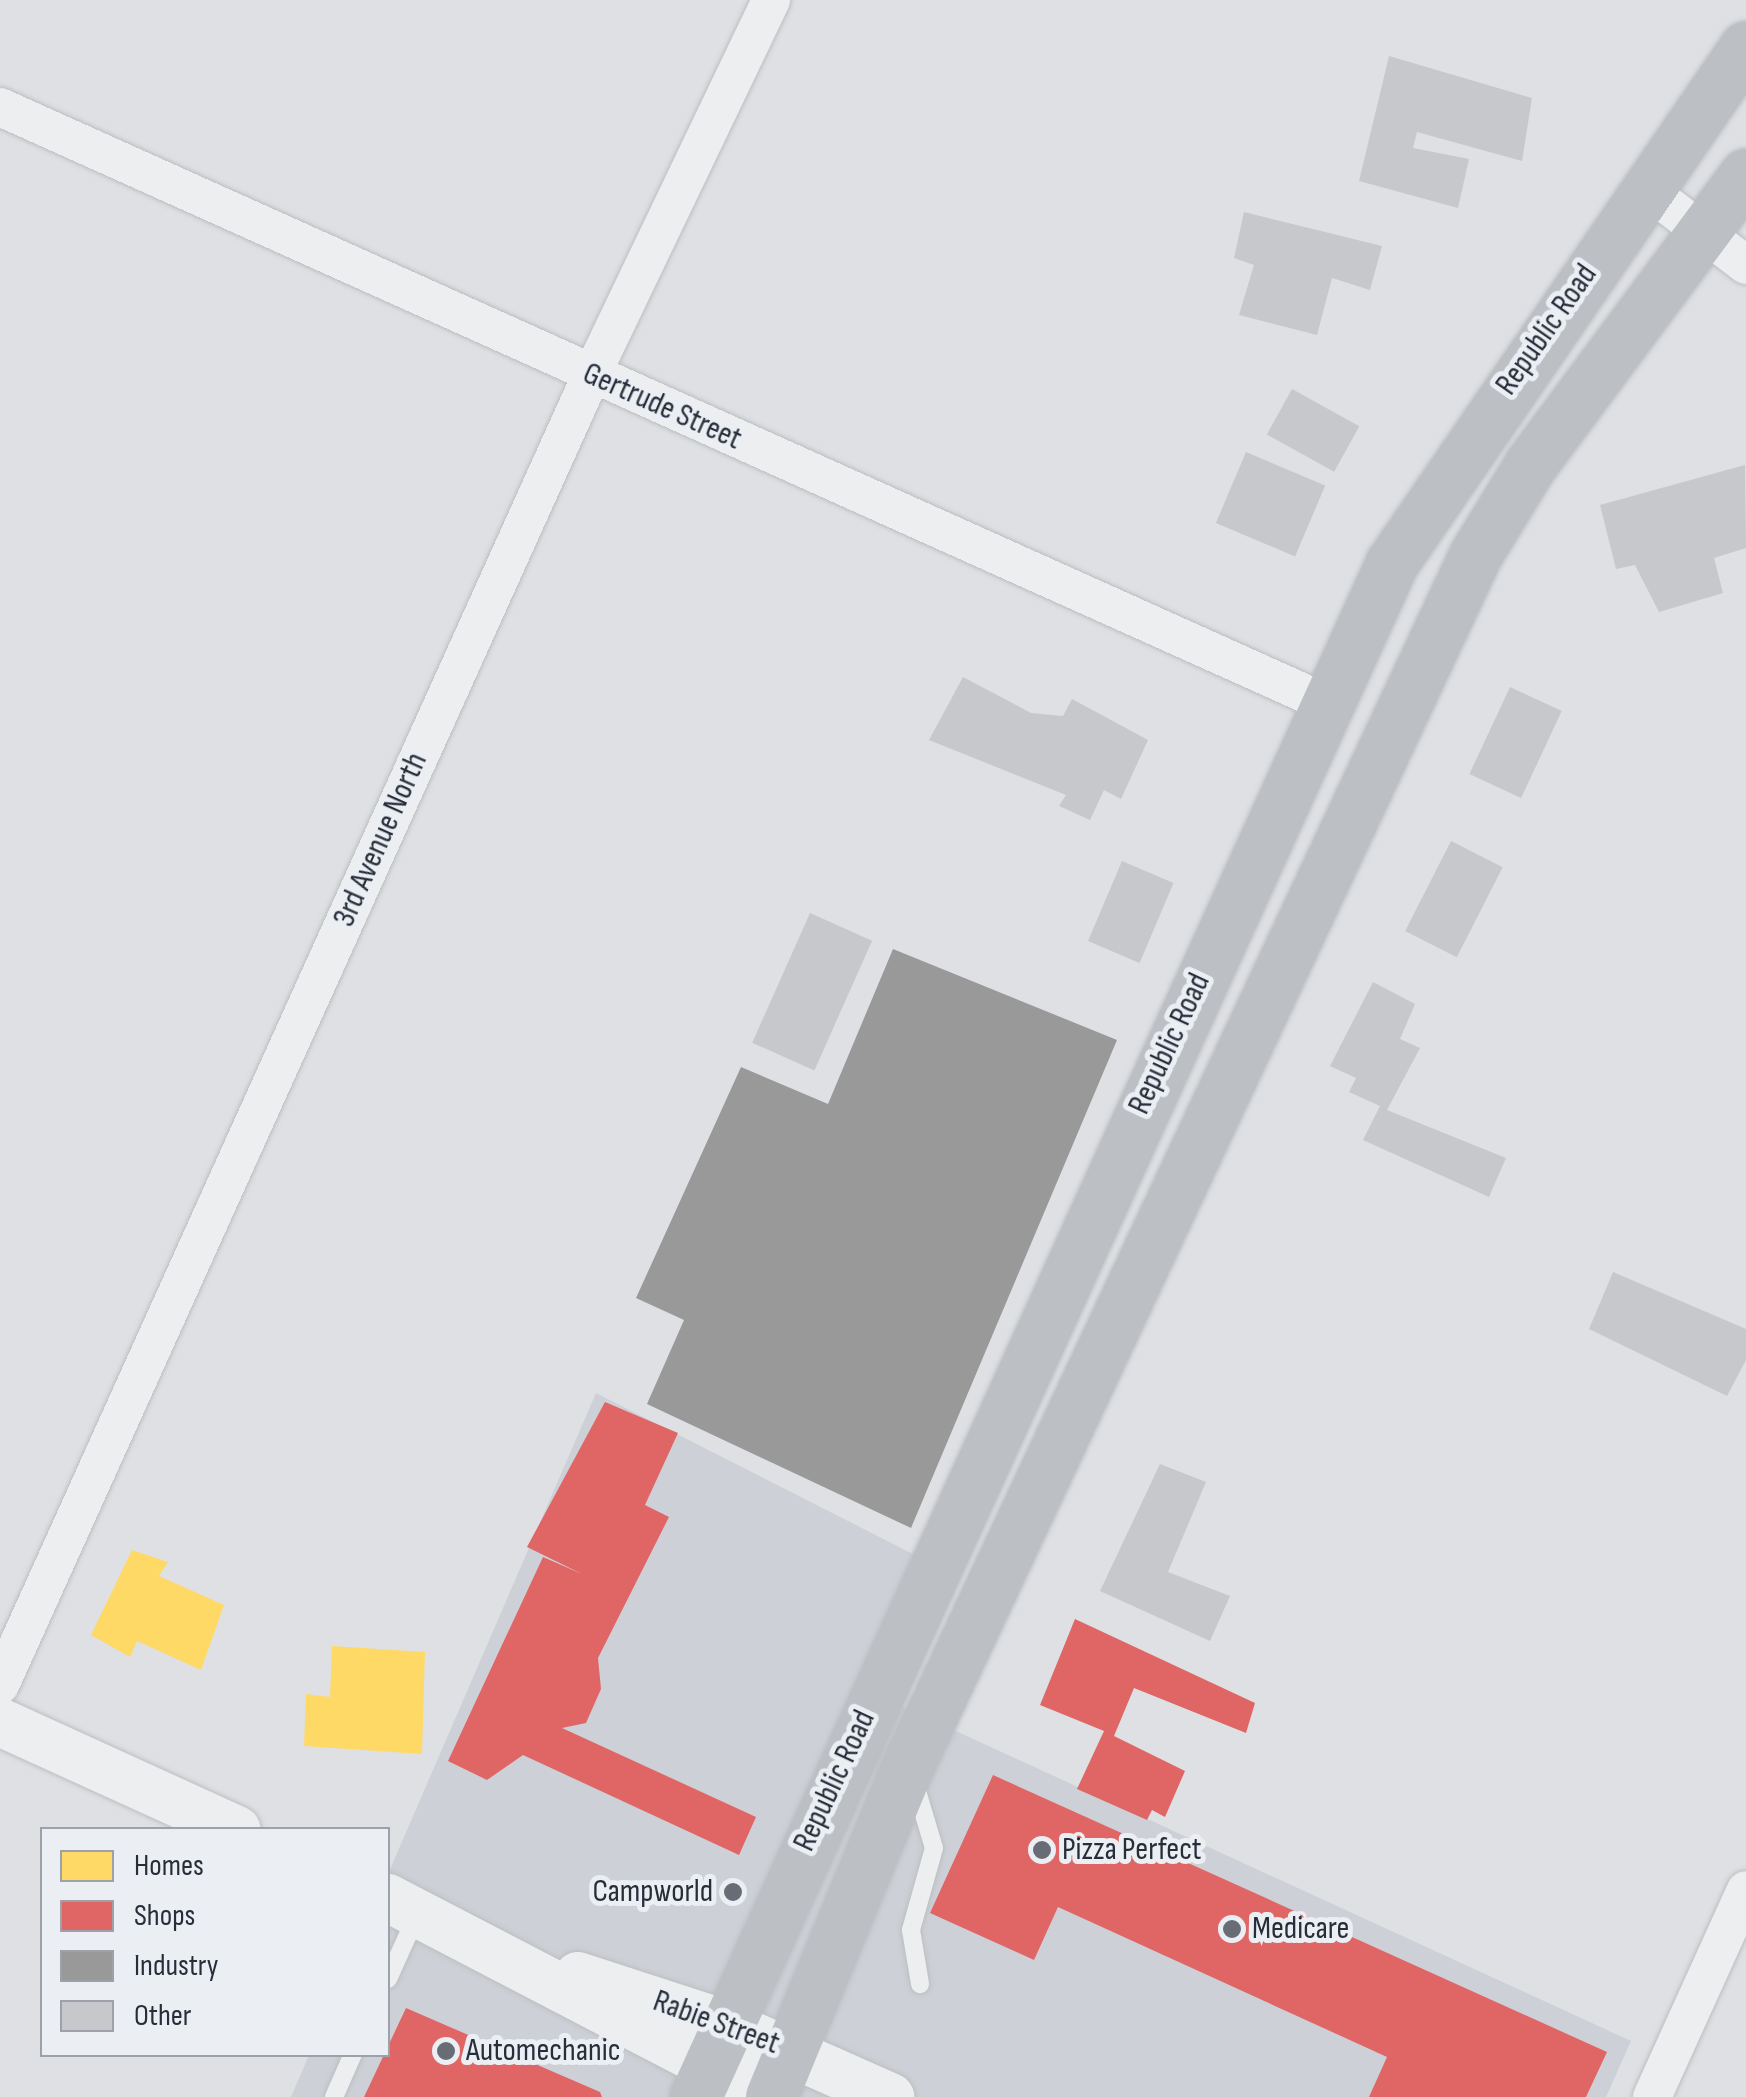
<!DOCTYPE html>
<html>
<head>
<meta charset="utf-8">
<style>
	body { margin:0 }
	#map { position:relative; width:1746px; height:2097px; overflow:hidden; background:#dee0e3; font-family:"Sofia Sans Condensed",sans-serif }
	div>[style] { position:absolute }
	.built>* { inset:0; background:#cdd0d6 }
	.homes>* { inset:0; background:#ffd966 }
	.shops>* { inset:0; background:#e06666 }
	.industry>* { inset:0; background:#999 }
	.building>* { inset:0; background:#c6c8cb; transform-origin:0 0 }
	.roads { filter:drop-shadow(0 0 2px #bcbec1) drop-shadow(0 0 2px #bcbec1) }
	.service>* { height:18px; margin:-9px; padding:0 9px; transform-origin:9px; border-radius:9px; background:#edeef0 }
	.minor>* { height:38px; margin:-19px; padding:0 19px; transform-origin:19px; border-radius:19px; background:#edeef0 }
	.tertiary>* { height:48px; margin:-24px; padding:0 24px; transform-origin:24px; border-radius:24px; background:#edeef0 }
	.secondary>* { height:52px; margin:-26px; padding:0 26px; transform-origin:26px; border-radius:26px; background:#bcbfc3 }
	.dots>* { width:28px; height:28px; translate:-50% -50%; box-sizing:border-box; border:5px solid #ebeef3; border-radius:50% }
	span { translate:-50% -50%; white-space:nowrap; text-align:center; line-height:1.15; -webkit-text-stroke:10px #ebeef3; paint-order:stroke }
	.street-label { font-size:32px; color:#272e3a }
	.poi-label { font-size:32px; color:#272e3a }
	.left { translate:0 -50%; text-align:left }
	.right { translate:-100% -50%; text-align:right }
	.legend { position:absolute; left:40px; top:1827px; width:350px; height:230px; box-sizing:border-box; background:#ebeef3; border:2px solid #9da1a9; margin:0; padding:12px 18px; list-style:none; font-size:30px; color:#272e3a }
	.legend li { display:flex; align-items:center; gap:20px; height:50px }
	.legend b { width:50px; border:2px solid #9da1a9 }
</style>
</head>
<body>
<div id="map">
	<div class="built">
		<i style="clip-path:polygon(596px 1393px,913px 1554px,858px 1686px,1631px 2041px,1606px 2097px,291px 2097px,309px 2055px,388px 2054px,388px 1874px)"></i>
	</div>
	<div class="homes">
		<i style="clip-path:polygon(132px 1550px,168px 1562px,159px 1576px,224px 1605px,201px 1670px,137px 1641px,130px 1657px,91px 1635px)"></i>
		<i style="clip-path:polygon(332px 1646px,425px 1652px,422px 1754px,304px 1746px,306px 1694px,330px 1697px)"></i>
	</div>
	<div class="shops">
		<i style="clip-path:polygon(605px 1402px,678px 1433px,645px 1505px,669px 1517px,598px 1658px,601px 1689px,586px 1723px,562px 1728px,756px 1817px,739px 1855px,523px 1755px,487px 1780px,448px 1761px,543px 1557px,582px 1574px,527px 1547px)"></i>
		<i style="clip-path:polygon(1075px 1619px,1255px 1703px,1246px 1733px,1134px 1688px,1114px 1736px,1185px 1771px,1165px 1817px,1152px 1810px,1147px 1820px,1077px 1789px,1104px 1731px,1040px 1705px)"></i>
		<i style="clip-path:polygon(993px 1775px,1607px 2052px,1586px 2097px,1369px 2097px,1387px 2057px,1058px 1907px,1034px 1960px,930px 1913px)"></i>
		<i style="clip-path:polygon(406px 2008px,600px 2092px,602px 2097px,364px 2097px)"></i>
	</div>
	<div class="industry">
		<i style="clip-path:polygon(893px 949px,1117px 1040px,911px 1528px,647px 1404px,684px 1320px,636px 1298px,741px 1067px,828px 1104px)"></i>
	</div>
	<div class="building">
		<i style="clip-path:polygon(1389px 56px,1532px 98px,1522px 161px,1417px 132px,1413px 148px,1469px 159px,1458px 208px,1359px 181px)"></i>
		<i style="clip-path:polygon(1244px 212px,1382px 246px,1370px 290px,1332px 278px,1317px 335px,1239px 315px,1254px 265px,1234px 258px)"></i>
		<i style="left:1292px;top:389px;width:77px;height:52px;rotate:29deg"></i>
		<i style="left:1246px;top:452px;width:86px;height:77px;rotate:23deg"></i>
		<i style="clip-path:polygon(1745px 465px,1746px 548px,1714px 558px,1723px 593px,1659px 612px,1635px 565px,1616px 569px,1600px 505px)"></i>
		<i style="clip-path:polygon(963px 677px,1031px 713px,1063px 716px,1072px 699px,1148px 740px,1121px 799px,1104px 790px,1090px 820px,1059px 806px,1066px 795px,929px 740px)"></i>
		<i style="left:1510px;top:687px;width:57px;height:96px;rotate:25deg"></i>
		<i style="left:1451px;top:841px;width:58px;height:101px;rotate:27deg"></i>
		<i style="left:1122px;top:861px;width:56px;height:87px;rotate:23deg"></i>
		<i style="left:810px;top:913px;width:68px;height:142px;rotate:24deg"></i>
		<i style="clip-path:polygon(1373px 982px,1415px 1004px,1400px 1039px,1420px 1048px,1387px 1110px,1506px 1158px,1489px 1197px,1363px 1140px,1380px 1106px,1349px 1092px,1356px 1078px,1330px 1066px)"></i>
		<i style="clip-path:polygon(1613px 1272px,1746px 1329px,1746px 1360px,1727px 1396px,1589px 1329px)"></i>
		<i style="clip-path:polygon(1160px 1464px,1206px 1482px,1168px 1572px,1230px 1596px,1210px 1641px,1100px 1591px)"></i>
	</div>
	<div class="roads">
		<div class="service">
			<i style="left:914px;top:1781px;width:70px;rotate:73.4deg"></i>
			<i style="left:934px;top:1848px;width:85px;rotate:105.7deg"></i>
			<i style="left:911px;top:1930px;width:55px;rotate:80.5deg"></i>
			<i style="left:388px;top:1979px;width:68px;rotate:-65.7deg"></i>
			<i style="left:334px;top:2097px;width:47px;rotate:-66.2deg"></i>
		</div>
		<div class="minor">
			<i style="left:0;top:107px;width:1454px;rotate:24.2deg"></i>
			<i style="left:1645px;top:188px;width:127px;rotate:37.3deg"></i>
			<i style="left:0;top:1685px;width:1436px;rotate:-65.7deg"></i>
			<i style="left:591px;top:376px;width:417px;rotate:-64.4deg"></i>
			<i style="left:1652px;top:2097px;width:227px;rotate:-65.6deg"></i>
		</div>
		<div class="tertiary">
			<i style="left:0;top:1722px;width:260px;rotate:24.5deg"></i>
			<i style="left:388px;top:1898px;width:432px;rotate:27.5deg"></i>
			<i style="left:578px;top:1976px;width:156px;rotate:18deg"></i>
			<i style="left:726px;top:2024px;width:180px;rotate:24deg"></i>
		</div>
		<div class="secondary">
			<i style="left:696px;top:2097px;width:1684px;rotate:-65.58deg"></i>
			<i style="left:1392px;top:564px;width:626px;rotate:-55.55deg"></i>
			<i style="left:772px;top:2097px;width:357px;rotate:-67.6deg"></i>
			<i style="left:908px;top:1767px;width:1338px;rotate:-64.89deg"></i>
			<i style="left:1476px;top:555px;width:105px;rotate:-58.6deg"></i>
			<i style="left:1531px;top:465px;width:361px;rotate:-53.4deg"></i>
		</div>
	</div>
	<div class="dots">
		<i style="left:1042px;top:1850px;background:#676c75"></i>
		<i style="left:733px;top:1892px;background:#676c75"></i>
		<i style="left:1232px;top:1929px;background:#676c75"></i>
		<i style="left:446px;top:2051px;background:#676c75"></i>
	</div>
	<div class="street-label">
		<span style="left:1547px;top:330px;rotate:-55deg">Republic Road</span>
		<span style="left:662px;top:407px;rotate:24deg">Gertrude Street</span>
		<span style="left:381px;top:840px;rotate:-66deg">3rd Avenue North</span>
		<span style="left:1170px;top:1044px;rotate:-65deg">Republic Road</span>
		<span style="left:835px;top:1781px;rotate:-65deg">Republic Road</span>
		<span style="left:716px;top:2023px;rotate:20deg">Rabie Street</span>
	</div>
	<div class="poi-label">
		<span class="left" style="left:1062px;top:1850px">Pizza Perfect</span>
		<span class="right" style="left:713px;top:1892px">Campworld</span>
		<span class="left" style="left:1252px;top:1929px">Medicare</span>
		<span class="left" style="left:466px;top:2051px">Automechanic</span>
	</div>
	<ul class="legend">
	<li><b style="height:28px;background:#ffd966"></b>Homes</li>
	<li><b style="height:28px;background:#e06666"></b>Shops</li>
	<li><b style="height:28px;background:#999"></b>Industry</li>
	<li><b style="height:28px;background:#c6c8cb"></b>Other</li>
	</ul>
</div>
</body>
</html>
